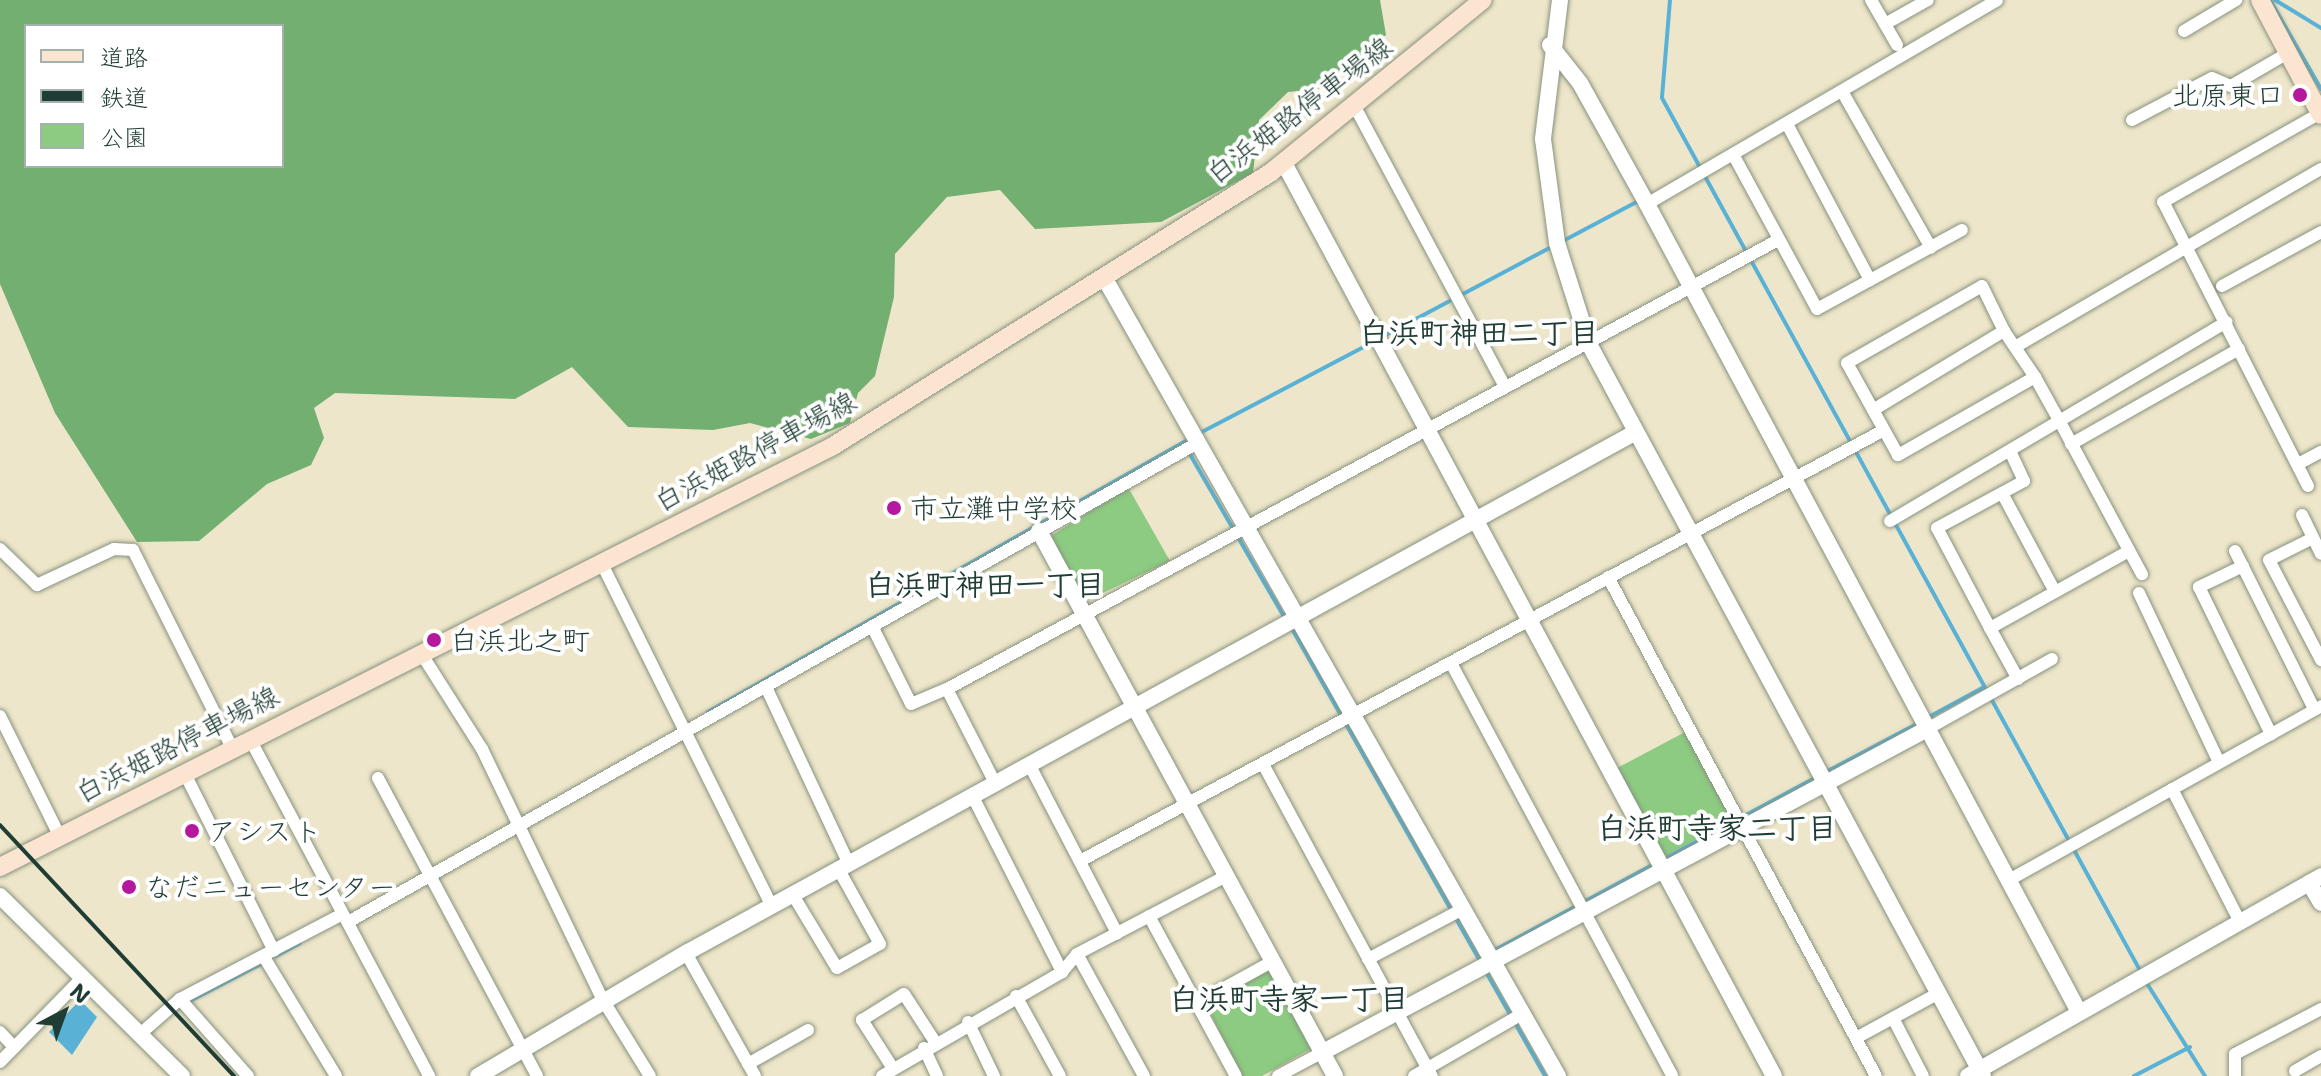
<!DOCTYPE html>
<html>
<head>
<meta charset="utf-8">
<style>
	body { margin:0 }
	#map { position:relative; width:2321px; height:1076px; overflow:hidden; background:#eee6ca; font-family:"Shantell Sans","Klee One",sans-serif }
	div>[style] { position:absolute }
	.green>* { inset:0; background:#8dcb82; transform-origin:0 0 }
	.forest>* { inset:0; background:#72af70 }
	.water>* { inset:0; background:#59b1d6 }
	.stream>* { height:4px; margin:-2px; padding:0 2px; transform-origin:2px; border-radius:2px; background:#59b1d6 }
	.roads { filter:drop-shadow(0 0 2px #86927f) drop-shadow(0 0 2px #86927f) }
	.minor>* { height:12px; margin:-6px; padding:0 6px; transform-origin:6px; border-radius:6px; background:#fff }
	.tertiary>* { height:16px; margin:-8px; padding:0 8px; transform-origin:8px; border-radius:8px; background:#fff }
	.secondary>* { height:18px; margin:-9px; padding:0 9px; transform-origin:9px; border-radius:9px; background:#fce5d0 }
	.rail>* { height:4px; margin:-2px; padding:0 2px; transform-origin:2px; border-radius:2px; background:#1f3d34 }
	.dots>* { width:22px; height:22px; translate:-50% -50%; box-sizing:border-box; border:4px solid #fff; border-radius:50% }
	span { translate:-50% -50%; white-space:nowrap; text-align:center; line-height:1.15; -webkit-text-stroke:8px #fff; paint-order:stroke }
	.poi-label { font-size:28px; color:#1f3d34 }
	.right { translate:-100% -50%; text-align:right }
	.left { translate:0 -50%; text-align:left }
	.street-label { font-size:28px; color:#1f3d34 }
	.neighbourhood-label { font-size:30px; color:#1f3d34; font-weight:700 }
	.legend { position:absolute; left:24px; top:24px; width:260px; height:144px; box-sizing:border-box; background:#fff; border:2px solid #a5b1ae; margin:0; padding:10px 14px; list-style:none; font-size:24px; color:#1f3d34 }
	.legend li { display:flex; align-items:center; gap:16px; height:40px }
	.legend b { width:40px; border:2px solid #a5b1ae }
	.north { position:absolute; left:24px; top:972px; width:80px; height:80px; -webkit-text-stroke:6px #fff; paint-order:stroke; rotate:41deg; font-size:22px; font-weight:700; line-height:32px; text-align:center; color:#1f3d34 }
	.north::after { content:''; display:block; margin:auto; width:28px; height:36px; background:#1f3d34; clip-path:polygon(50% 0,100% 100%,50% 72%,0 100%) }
</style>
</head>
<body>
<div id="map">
	<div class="green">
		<i style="clip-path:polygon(1128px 487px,1170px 561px,1086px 601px,1051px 536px)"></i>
		<i style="left:1685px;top:732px;width:100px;height:78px;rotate:62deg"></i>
		<i style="clip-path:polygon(1270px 967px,1312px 1048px,1262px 1076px,1242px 1076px,1205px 1003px)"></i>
	</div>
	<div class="forest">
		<i style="clip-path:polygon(evenodd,0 0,1380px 0,1386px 35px,1318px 89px,1288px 92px,1259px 120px,1253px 173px,1161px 222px,1035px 229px,1000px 190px,947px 197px,895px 254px,894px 297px,875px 376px,858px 393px,850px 423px,811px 439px,750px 423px,713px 430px,628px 427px,572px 367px,515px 399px,335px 393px,314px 408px,324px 438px,311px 465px,267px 484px,199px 541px,137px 542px,55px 413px,0 284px,0 0,26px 26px,282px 26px,282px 166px,26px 166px,26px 26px)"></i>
	</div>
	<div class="water">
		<i style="clip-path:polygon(80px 1000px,97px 1017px,72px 1055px,49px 1032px)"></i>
	</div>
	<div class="stream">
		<i style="left:1670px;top:0;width:98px;rotate:94.7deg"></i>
		<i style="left:1662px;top:98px;width:999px;rotate:61.28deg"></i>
		<i style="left:2270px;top:0;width:103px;rotate:60.2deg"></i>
		<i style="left:2275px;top:0;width:54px;rotate:31.3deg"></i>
		<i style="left:1563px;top:241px;width:87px;rotate:-28deg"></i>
		<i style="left:1382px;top:337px;width:196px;rotate:-28deg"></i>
		<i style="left:1198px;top:434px;width:200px;rotate:-27.7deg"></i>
		<i style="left:1188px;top:451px;width:195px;rotate:59.9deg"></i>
		<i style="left:1291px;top:627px;width:387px;rotate:60.5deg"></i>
		<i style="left:708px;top:712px;width:555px;rotate:-29.57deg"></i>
		<i style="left:1927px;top:718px;width:65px;rotate:-28.5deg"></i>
		<i style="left:1824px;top:773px;width:107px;rotate:-27.8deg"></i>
		<i style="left:1662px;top:860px;width:176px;rotate:-28.2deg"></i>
		<i style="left:1493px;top:951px;width:183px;rotate:-28.4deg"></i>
		<i style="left:276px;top:956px;width:27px;rotate:-28deg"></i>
		<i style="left:1486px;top:972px;width:120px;rotate:60.4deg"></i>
		<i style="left:2146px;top:982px;width:111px;rotate:57.9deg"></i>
		<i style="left:188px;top:1002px;width:87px;rotate:-27.5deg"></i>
		<i style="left:2134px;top:1076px;width:63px;rotate:-27.4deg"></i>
	</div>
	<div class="roads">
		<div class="minor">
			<i style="left:1871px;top:0;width:52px;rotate:60deg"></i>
			<i style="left:1885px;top:24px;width:49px;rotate:-29.2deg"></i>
			<i style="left:2184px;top:31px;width:61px;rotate:-30.8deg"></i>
			<i style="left:1843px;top:93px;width:178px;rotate:60.4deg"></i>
			<i style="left:1354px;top:105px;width:320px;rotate:61.8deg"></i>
			<i style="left:2132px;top:120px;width:90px;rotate:-27.7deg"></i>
			<i style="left:2212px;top:78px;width:21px;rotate:23deg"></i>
			<i style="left:2231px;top:86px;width:66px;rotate:-30.1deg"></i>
			<i style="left:1787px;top:124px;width:177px;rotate:62deg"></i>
			<i style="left:1734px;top:156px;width:174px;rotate:61.5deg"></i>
			<i style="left:1817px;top:309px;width:165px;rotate:-28.6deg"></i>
			<i style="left:1647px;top:204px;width:405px;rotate:-30.2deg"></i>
			<i style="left:2222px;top:286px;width:113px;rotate:-28.6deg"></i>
			<i style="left:2015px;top:347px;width:354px;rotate:-30.2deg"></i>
			<i style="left:2035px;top:377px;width:158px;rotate:150.3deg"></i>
			<i style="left:1898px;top:455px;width:105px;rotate:-119deg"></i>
			<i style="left:1847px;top:363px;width:155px;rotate:-29.7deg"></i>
			<i style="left:1982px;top:286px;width:50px;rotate:63.9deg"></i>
			<i style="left:2004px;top:331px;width:55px;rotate:56deg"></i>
			<i style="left:2035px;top:377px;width:51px;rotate:60.9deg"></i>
			<i style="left:2060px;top:422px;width:173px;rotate:61.7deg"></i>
			<i style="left:1873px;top:410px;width:153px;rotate:-31.1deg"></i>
			<i style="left:2071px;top:444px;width:193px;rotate:-29.5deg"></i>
			<i style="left:2298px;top:464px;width:26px;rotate:-28deg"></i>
			<i style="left:2308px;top:486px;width:319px;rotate:-117deg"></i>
			<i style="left:2163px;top:202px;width:180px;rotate:-29.5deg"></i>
			<i style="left:2002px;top:493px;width:112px;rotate:61.8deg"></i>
			<i style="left:2302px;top:515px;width:43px;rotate:64deg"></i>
			<i style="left:1890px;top:521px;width:391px;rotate:-30.6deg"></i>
			<i style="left:2313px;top:538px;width:49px;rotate:153.4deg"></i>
			<i style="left:2269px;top:560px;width:113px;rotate:62.5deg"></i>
			<i style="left:0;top:549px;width:52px;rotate:44.2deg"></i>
			<i style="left:37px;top:585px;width:85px;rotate:-25.1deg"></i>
			<i style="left:114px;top:549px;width:19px;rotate:3deg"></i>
			<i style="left:133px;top:550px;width:221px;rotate:63.4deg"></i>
			<i style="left:2235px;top:551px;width:177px;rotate:63.4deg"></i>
			<i style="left:601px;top:562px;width:385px;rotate:63.6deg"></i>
			<i style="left:2243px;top:566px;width:49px;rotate:154.5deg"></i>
			<i style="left:2199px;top:587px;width:164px;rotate:63.9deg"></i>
			<i style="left:1608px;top:577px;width:566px;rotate:61.76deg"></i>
			<i style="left:2139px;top:593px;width:187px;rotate:64.7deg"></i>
			<i style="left:872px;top:626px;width:87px;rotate:63.4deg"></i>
			<i style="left:911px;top:704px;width:39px;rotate:-23deg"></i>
			<i style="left:947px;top:689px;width:945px;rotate:-28.38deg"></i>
			<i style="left:1990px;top:628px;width:113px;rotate:-117.9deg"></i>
			<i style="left:1937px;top:528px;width:99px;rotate:-28.4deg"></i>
			<i style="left:2024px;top:481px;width:33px;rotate:-115deg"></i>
			<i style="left:421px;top:653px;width:114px;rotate:57.6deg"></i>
			<i style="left:482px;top:749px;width:279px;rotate:64.3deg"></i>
			<i style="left:603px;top:1000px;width:89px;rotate:58.3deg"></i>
			<i style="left:1451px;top:663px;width:468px;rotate:61.8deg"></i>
			<i style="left:2018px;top:679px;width:58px;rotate:-118.8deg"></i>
			<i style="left:1990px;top:628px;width:159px;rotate:-29deg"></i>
			<i style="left:766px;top:687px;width:195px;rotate:64.9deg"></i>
			<i style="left:947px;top:689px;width:106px;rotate:62.9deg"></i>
			<i style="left:0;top:716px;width:133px;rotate:63.6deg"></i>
			<i style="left:1929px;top:728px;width:141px;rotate:-29.3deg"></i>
			<i style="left:250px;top:739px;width:382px;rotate:62deg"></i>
			<i style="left:1029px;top:764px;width:191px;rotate:62.5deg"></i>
			<i style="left:1263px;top:764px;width:355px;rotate:61.6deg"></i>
			<i style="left:184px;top:772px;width:200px;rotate:63.3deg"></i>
			<i style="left:378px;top:778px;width:338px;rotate:61.9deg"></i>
			<i style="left:2172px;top:789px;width:149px;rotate:62.9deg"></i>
			<i style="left:972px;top:795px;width:199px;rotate:63deg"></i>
			<i style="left:1080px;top:861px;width:912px;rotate:-28.19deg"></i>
			<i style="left:2009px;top:880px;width:357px;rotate:-29.1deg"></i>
			<i style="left:793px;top:895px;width:85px;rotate:58.9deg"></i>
			<i style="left:837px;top:968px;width:49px;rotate:-29.2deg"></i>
			<i style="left:880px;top:944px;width:85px;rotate:-119deg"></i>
			<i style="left:1149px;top:916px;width:182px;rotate:61.5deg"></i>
			<i style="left:348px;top:922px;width:977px;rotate:-29.42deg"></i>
			<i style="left:686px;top:953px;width:141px;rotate:60.7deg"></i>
			<i style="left:1077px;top:954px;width:139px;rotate:61.2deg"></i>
			<i style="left:264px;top:957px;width:139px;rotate:58.8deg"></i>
			<i style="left:1368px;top:959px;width:107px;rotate:-27.8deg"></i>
			<i style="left:1016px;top:996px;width:91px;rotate:61.2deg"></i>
			<i style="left:180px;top:999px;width:103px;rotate:48.6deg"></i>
			<i style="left:1197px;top:1003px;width:87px;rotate:-28.9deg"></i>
			<i style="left:1893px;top:1018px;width:65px;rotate:62.7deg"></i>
			<i style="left:968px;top:1022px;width:60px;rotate:64.3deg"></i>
			<i style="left:0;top:1032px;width:21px;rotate:47deg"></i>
			<i style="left:139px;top:1035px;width:55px;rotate:-41.3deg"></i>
			<i style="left:180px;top:999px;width:182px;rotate:-27.6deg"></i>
			<i style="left:1856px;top:1038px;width:94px;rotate:-28.5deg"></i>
			<i style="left:924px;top:1048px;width:31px;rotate:65deg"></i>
			<i style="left:0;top:1062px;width:117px;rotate:-45.7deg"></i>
			<i style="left:748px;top:1064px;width:69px;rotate:-29.5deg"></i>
			<i style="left:892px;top:1067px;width:56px;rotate:-122.6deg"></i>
			<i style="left:862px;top:1020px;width:49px;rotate:-31.8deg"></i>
			<i style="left:904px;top:994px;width:57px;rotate:57.1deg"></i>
			<i style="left:2295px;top:1071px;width:30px;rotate:-30deg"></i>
			<i style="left:882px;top:1076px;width:208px;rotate:-30deg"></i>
			<i style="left:1062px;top:972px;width:23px;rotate:-50deg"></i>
			<i style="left:1077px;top:954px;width:168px;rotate:-27.6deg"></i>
			<i style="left:1278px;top:1076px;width:51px;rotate:-28.1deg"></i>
			<i style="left:1414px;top:1076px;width:125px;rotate:-29.9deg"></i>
			<i style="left:2235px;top:1076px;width:22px;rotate:-90deg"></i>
			<i style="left:2235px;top:1054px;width:97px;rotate:-27.6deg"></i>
		</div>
		<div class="tertiary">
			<i style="left:1560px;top:0;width:140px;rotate:97deg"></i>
			<i style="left:1543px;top:139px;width:105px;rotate:82.3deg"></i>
			<i style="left:1557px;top:243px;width:106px;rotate:72.4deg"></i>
			<i style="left:1589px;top:344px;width:831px;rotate:61.71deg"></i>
			<i style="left:1550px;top:45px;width:48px;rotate:51.7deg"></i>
			<i style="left:1580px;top:83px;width:138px;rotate:61deg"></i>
			<i style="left:1647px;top:204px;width:916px;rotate:61.87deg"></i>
			<i style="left:1284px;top:163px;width:1036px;rotate:61.78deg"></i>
			<i style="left:1105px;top:279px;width:917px;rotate:60.39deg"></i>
			<i style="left:1039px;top:531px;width:620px;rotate:61.49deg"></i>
			<i style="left:2309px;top:883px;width:23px;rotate:59deg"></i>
			<i style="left:0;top:896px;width:256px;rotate:44.7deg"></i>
			<i style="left:1323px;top:1052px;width:687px;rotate:-28.13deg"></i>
			<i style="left:478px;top:1076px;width:242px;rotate:-30.6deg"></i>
			<i style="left:686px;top:953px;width:1083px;rotate:-28.74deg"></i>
			<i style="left:1968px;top:1076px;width:406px;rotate:-29.5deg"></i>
		</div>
		<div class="secondary">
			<i style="left:2260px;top:0;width:130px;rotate:62.1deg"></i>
			<i style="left:0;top:867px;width:933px;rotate:-26.81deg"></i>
			<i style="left:833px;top:446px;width:515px;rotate:-31.99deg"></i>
			<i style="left:1270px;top:173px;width:274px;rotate:-39.1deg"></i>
		</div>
	</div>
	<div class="rail">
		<i style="left:0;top:825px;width:343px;rotate:47deg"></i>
	</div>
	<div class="dots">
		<i style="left:2300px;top:95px;background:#b5179e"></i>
		<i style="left:894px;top:508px;background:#b5179e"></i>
		<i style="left:434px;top:640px;background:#b5179e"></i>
		<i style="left:192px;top:831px;background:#b5179e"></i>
		<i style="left:129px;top:887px;background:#b5179e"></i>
	</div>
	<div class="poi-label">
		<span class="right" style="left:2284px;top:95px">北原東口</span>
		<span class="left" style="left:910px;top:508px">市立灘中学校</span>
		<span class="left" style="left:450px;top:640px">白浜北之町</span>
		<span class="left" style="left:208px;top:831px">アシスト</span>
		<span class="left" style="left:145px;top:887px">なだニューセンター</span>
	</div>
	<div class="street-label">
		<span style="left:1299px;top:110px;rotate:-37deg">白浜姫路停車場線</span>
		<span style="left:755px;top:451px;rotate:-28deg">白浜姫路停車場線</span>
		<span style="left:177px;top:744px;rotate:-27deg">白浜姫路停車場線</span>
	</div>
	<div class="neighbourhood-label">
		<span style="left:1479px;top:333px">白浜町神田二丁目</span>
		<span style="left:985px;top:585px">白浜町神田一丁目</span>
		<span style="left:1717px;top:828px">白浜町寺家二丁目</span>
		<span style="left:1289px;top:999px">白浜町寺家一丁目</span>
	</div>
	<ul class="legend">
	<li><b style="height:10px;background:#fce5d0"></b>道路</li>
	<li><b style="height:10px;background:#1f3d34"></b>鉄道</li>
	<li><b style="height:22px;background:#8dcb82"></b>公園</li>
	</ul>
	<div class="north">N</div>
</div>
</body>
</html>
